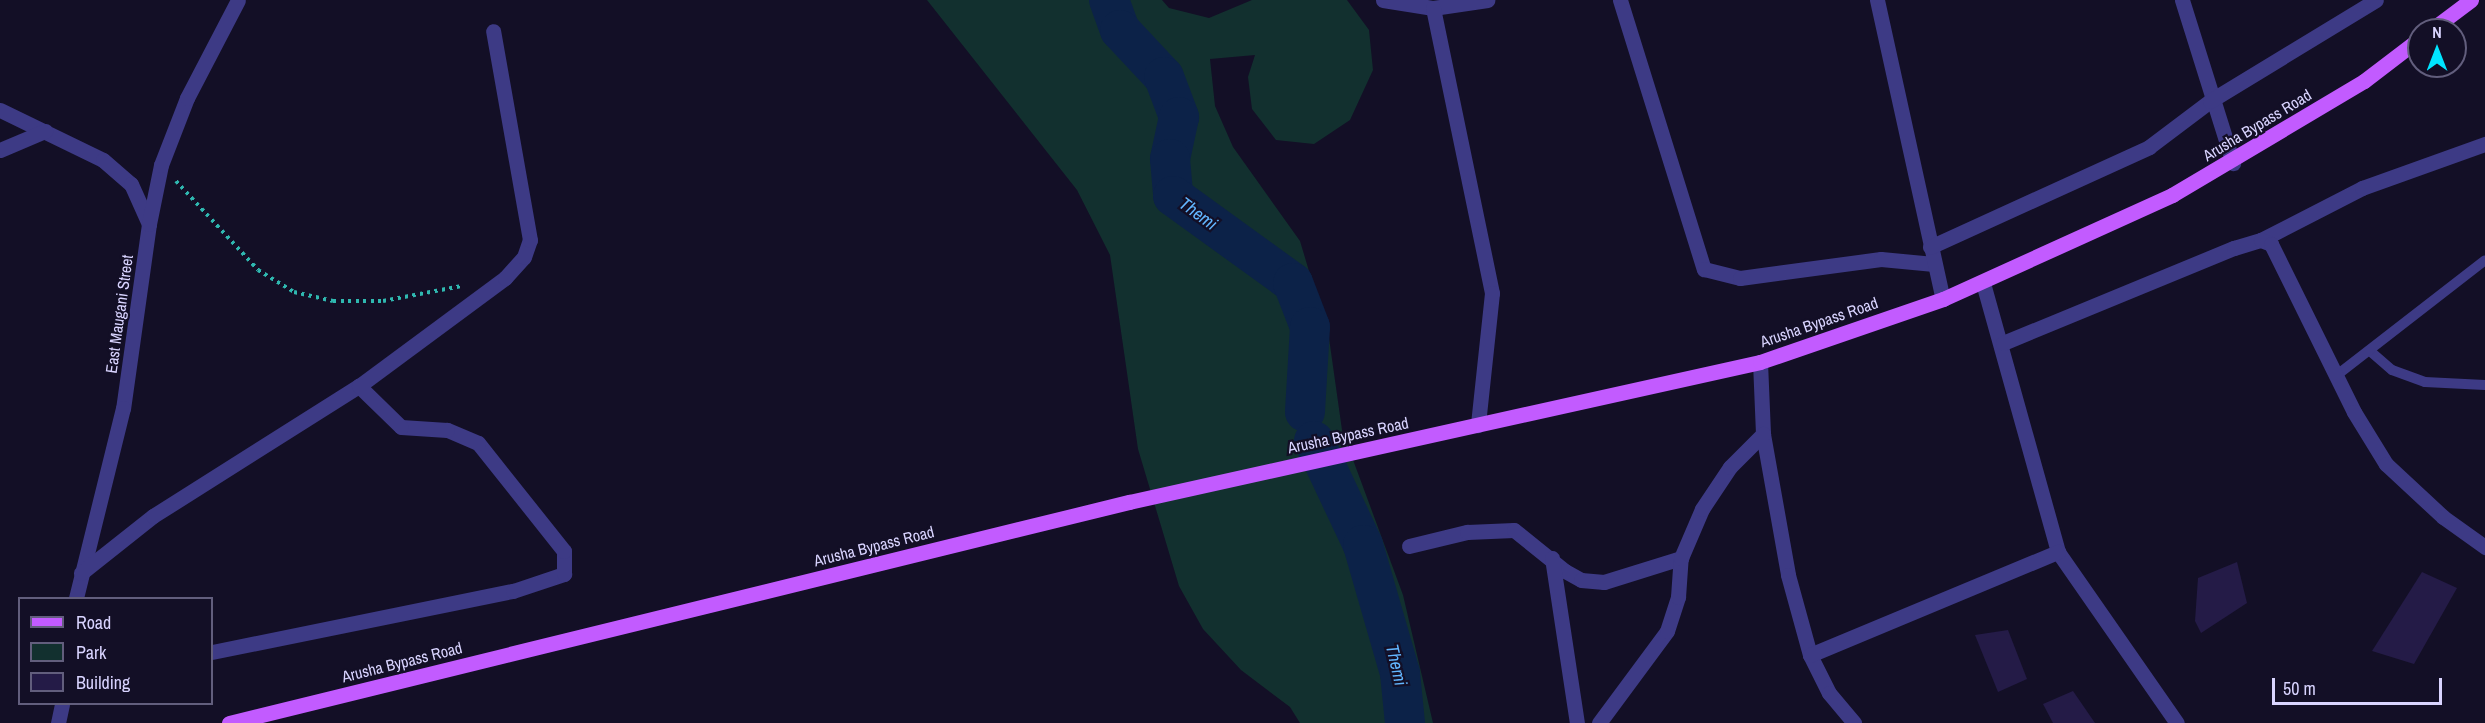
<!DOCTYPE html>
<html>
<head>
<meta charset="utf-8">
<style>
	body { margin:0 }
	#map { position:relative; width:2485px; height:723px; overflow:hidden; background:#130f26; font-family:"Archivo Narrow",sans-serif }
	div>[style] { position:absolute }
	.green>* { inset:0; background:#12302f }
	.river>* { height:40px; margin:-20px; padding:0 20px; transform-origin:20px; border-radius:20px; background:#0c2248 }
	.building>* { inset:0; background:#241b47 }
	.path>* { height:4px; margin-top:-2px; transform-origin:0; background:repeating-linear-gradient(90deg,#2fb8b0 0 3px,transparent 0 7.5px) }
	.service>* { height:10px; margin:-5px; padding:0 5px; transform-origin:5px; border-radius:5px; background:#3d3a85 }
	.minor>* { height:15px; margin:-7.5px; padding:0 7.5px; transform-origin:7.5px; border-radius:7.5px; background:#3d3a85 }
	.primary>* { height:15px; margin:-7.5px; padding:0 7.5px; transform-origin:7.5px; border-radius:7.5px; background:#c25bff }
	span { translate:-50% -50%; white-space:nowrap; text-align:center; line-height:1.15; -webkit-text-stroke:4.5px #130f26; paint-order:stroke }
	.street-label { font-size:16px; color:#d9d4ff }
	.water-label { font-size:18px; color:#62b6ff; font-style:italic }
	.legend { position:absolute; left:18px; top:597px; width:195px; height:108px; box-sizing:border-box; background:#130f26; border:2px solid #625e7d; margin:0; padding:8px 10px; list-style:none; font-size:18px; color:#d9d4ff }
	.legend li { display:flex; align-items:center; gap:12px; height:30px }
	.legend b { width:30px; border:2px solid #625e7d }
	.north { position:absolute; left:2407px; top:18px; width:60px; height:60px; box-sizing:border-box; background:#130f26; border:2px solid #625e7d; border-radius:50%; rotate:0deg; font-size:16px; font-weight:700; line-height:24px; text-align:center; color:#d9d4ff }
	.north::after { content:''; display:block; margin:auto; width:21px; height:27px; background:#00e5ff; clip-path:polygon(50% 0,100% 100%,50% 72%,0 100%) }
	.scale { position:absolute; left:2272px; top:678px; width:170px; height:27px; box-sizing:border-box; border:3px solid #d9d4ff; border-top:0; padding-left:8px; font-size:18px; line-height:21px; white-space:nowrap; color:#d9d4ff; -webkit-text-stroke:4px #130f26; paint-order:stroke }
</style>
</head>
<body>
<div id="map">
	<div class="green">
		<i style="clip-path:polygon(927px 0,1162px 0,1169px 8px,1209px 18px,1252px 0,1347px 0,1369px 30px,1373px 70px,1350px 120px,1314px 144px,1276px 140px,1252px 109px,1248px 77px,1255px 55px,1210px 59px,1215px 106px,1233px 147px,1300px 241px,1329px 338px,1342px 430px,1403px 595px,1433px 723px,1300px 723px,1290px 707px,1241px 670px,1203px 629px,1179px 586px,1138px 449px,1110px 255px,1077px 190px)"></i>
	</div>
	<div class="river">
		<i style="left:1109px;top:0;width:32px;rotate:70deg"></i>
		<i style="left:1120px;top:30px;width:64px;rotate:46.9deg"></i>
		<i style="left:1164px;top:77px;width:43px;rotate:69.4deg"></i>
		<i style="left:1179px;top:117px;width:43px;rotate:102.1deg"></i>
		<i style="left:1170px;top:159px;width:37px;rotate:85deg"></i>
		<i style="left:1173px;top:196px;width:148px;rotate:35.9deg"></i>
		<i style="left:1293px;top:283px;width:47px;rotate:68.9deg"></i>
		<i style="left:1310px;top:327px;width:85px;rotate:93.4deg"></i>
		<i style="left:1314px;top:441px;width:115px;rotate:64.8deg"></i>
		<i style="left:1363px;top:545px;width:133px;rotate:73.9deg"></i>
		<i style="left:1400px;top:673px;width:50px;rotate:84.3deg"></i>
	</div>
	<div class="building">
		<i style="clip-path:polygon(2237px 562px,2247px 603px,2201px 633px,2195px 621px,2198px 578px)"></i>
		<i style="clip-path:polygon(2422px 572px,2457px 588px,2414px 664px,2372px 651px)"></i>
		<i style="clip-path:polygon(2008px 630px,2027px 679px,1998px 692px,1975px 635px)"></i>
		<i style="clip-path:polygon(2073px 691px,2095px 723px,2053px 723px,2043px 704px)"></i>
	</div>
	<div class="path">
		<i style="left:176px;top:181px;width:121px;rotate:47.3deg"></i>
		<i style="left:258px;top:270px;width:42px;rotate:31.4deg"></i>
		<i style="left:294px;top:292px;width:40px;rotate:13deg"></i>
		<i style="left:333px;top:301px;width:50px"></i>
		<i style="left:383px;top:301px;width:80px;rotate:-10.8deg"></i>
	</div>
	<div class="service">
		<i style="left:2370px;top:351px;width:29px;rotate:41deg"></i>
		<i style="left:2392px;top:370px;width:35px;rotate:20deg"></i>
		<i style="left:2425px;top:382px;width:60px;rotate:2.9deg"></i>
		<i style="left:2337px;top:375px;width:187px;rotate:-37.8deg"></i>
	</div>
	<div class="minor">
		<i style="left:1383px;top:0;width:51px;rotate:9.1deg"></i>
		<i style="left:1433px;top:8px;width:55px;rotate:-8.4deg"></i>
		<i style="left:1620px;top:0;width:282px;rotate:72.7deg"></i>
		<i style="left:1704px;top:269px;width:37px;rotate:14deg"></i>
		<i style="left:1740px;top:278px;width:142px;rotate:-7.7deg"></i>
		<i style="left:1881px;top:259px;width:53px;rotate:5.4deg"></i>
		<i style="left:1877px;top:0;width:306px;rotate:77.6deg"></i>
		<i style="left:2182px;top:0;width:171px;rotate:72.6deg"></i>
		<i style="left:1433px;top:8px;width:291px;rotate:78.3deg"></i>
		<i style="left:1492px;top:293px;width:133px;rotate:96.1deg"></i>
		<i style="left:0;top:110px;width:114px;rotate:25.9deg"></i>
		<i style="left:103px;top:160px;width:37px;rotate:41deg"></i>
		<i style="left:131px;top:184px;width:44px;rotate:65.8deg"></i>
		<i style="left:149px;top:224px;width:186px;rotate:98deg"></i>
		<i style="left:123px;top:408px;width:196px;rotate:103.9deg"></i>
		<i style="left:0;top:150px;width:49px;rotate:-22.9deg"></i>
		<i style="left:149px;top:224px;width:60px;rotate:-78.5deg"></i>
		<i style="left:161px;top:165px;width:72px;rotate:-68.8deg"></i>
		<i style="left:187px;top:98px;width:110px;rotate:-62.5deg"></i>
		<i style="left:2261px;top:240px;width:114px;rotate:-27.2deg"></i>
		<i style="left:2362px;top:188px;width:131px;rotate:-19.7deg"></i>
		<i style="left:1930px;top:247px;width:241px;rotate:-24.5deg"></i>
		<i style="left:2149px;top:147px;width:76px;rotate:-37deg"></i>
		<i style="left:2210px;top:101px;width:194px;rotate:-31.3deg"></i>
		<i style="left:1983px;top:283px;width:279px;rotate:74.4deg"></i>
		<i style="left:2058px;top:552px;width:208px;rotate:55.2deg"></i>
		<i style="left:2003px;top:343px;width:250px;rotate:-22.4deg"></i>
		<i style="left:2234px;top:248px;width:28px;rotate:-17deg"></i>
		<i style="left:2261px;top:240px;width:11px;rotate:22deg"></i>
		<i style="left:2271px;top:244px;width:187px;rotate:63.7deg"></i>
		<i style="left:2354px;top:412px;width:61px;rotate:58.4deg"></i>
		<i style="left:2386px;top:464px;width:78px;rotate:42.9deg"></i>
		<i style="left:2443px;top:517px;width:52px;rotate:35.5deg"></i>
		<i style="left:1760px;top:362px;width:72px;rotate:87.6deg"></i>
		<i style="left:1763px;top:434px;width:143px;rotate:79.9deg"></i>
		<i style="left:1788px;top:575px;width:83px;rotate:74.6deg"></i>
		<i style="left:1810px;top:655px;width:42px;rotate:63.4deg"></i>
		<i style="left:1829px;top:693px;width:39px;rotate:50deg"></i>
		<i style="left:1409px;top:546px;width:60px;rotate:-13.6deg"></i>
		<i style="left:1467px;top:532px;width:47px;rotate:-2.4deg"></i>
		<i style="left:1514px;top:530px;width:65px;rotate:38.8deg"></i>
		<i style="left:1565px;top:571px;width:18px;rotate:29deg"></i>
		<i style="left:1581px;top:580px;width:23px;rotate:5deg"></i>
		<i style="left:1604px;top:582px;width:81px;rotate:-17.3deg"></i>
		<i style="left:1552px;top:558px;width:167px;rotate:81.4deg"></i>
		<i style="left:81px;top:573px;width:92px;rotate:-38.4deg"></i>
		<i style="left:153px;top:516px;width:244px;rotate:-32.3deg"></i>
		<i style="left:359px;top:386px;width:182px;rotate:-36.5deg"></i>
		<i style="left:505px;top:278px;width:28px;rotate:-48deg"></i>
		<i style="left:524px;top:257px;width:18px;rotate:-71deg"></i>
		<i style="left:530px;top:240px;width:212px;rotate:-100deg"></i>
		<i style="left:212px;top:652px;width:307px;rotate:-11.5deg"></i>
		<i style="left:513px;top:591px;width:54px;rotate:-18.4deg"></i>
		<i style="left:564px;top:574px;width:23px;rotate:-90deg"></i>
		<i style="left:564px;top:551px;width:138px;rotate:-128.5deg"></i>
		<i style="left:478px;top:443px;width:34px;rotate:-157deg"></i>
		<i style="left:447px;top:430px;width:46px;rotate:-176.3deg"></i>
		<i style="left:401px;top:427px;width:59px;rotate:-135.7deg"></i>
		<i style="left:1810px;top:655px;width:269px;rotate:-22.6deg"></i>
		<i style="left:58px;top:723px;width:19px;rotate:-78deg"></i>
		<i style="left:1599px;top:723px;width:114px;rotate:-53.5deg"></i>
		<i style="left:1667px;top:631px;width:36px;rotate:-72deg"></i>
		<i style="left:1678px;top:597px;width:39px;rotate:-86deg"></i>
		<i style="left:1681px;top:558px;width:53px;rotate:-66.8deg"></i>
		<i style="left:1702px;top:509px;width:50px;rotate:-56.3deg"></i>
		<i style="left:1730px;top:467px;width:47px;rotate:-45deg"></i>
	</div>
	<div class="primary">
		<i style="left:2431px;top:30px;width:50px;rotate:-36.9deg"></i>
		<i style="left:229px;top:723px;width:927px;rotate:-13.8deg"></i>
		<i style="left:1129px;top:502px;width:646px;rotate:-12.51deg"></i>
		<i style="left:1760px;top:362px;width:194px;rotate:-19deg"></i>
		<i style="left:1943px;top:299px;width:252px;rotate:-24.4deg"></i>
		<i style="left:2172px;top:195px;width:223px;rotate:-30.7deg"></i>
		<i style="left:2364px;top:81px;width:69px;rotate:-37.4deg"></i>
	</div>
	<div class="street-label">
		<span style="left:2257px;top:125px;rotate:-31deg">Arusha Bypass Road</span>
		<span style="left:119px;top:314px;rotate:-82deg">East Maugani Street</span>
		<span style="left:1819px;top:322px;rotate:-19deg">Arusha Bypass Road</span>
		<span style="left:1348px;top:435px;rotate:-12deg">Arusha Bypass Road</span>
		<span style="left:874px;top:546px;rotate:-14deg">Arusha Bypass Road</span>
		<span style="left:402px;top:662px;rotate:-14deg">Arusha Bypass Road</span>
	</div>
	<div class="water-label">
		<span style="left:1198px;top:214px;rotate:36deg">Themi</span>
		<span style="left:1396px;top:665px;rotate:77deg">Themi</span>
	</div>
	<ul class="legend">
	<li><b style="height:8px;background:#c25bff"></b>Road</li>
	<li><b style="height:16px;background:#12302f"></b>Park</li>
	<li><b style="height:16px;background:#241b47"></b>Building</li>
	</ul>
	<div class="north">N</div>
	<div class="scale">50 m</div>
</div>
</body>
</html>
